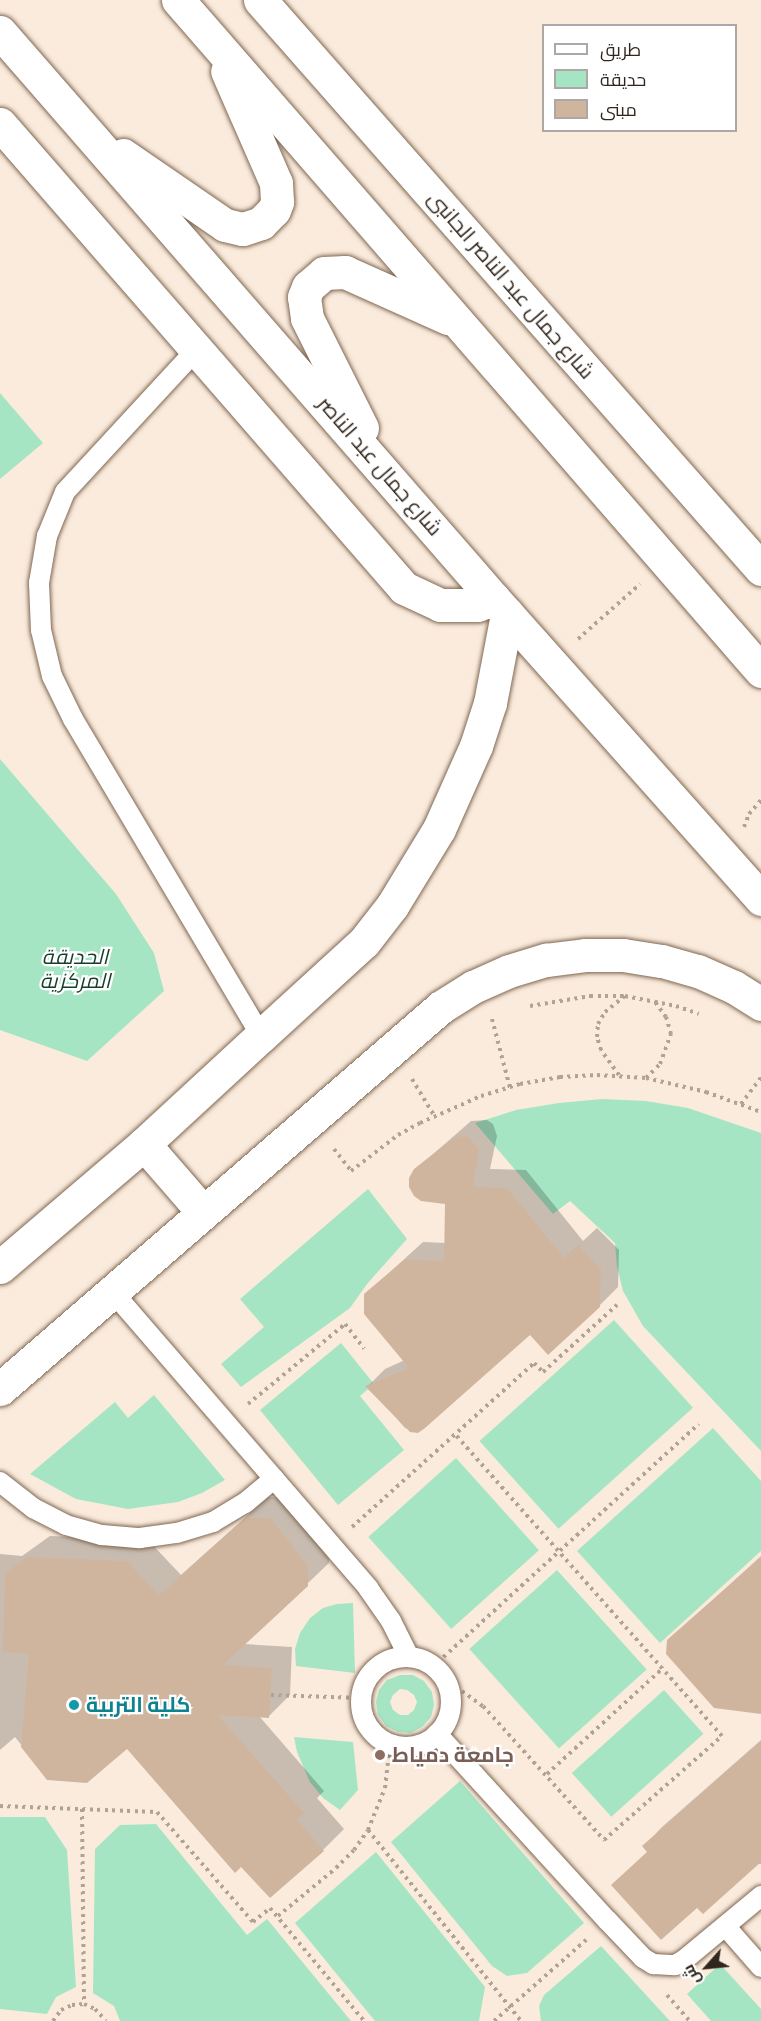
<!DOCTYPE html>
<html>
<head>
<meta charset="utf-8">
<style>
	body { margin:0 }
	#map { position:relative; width:761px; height:2021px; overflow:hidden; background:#fbebdc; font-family:Georgia,Cairo,serif }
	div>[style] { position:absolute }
	.green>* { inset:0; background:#a6e5c3; transform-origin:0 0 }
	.shadow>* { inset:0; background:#0003 }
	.building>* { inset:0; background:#d0b59e }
	.path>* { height:4px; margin-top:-2px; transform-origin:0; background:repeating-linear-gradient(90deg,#b1a296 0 3px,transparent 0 7.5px) }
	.roads { filter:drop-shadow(0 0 2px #7f6752) drop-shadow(0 0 2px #7f6752) }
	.service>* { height:20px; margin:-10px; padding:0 10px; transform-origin:10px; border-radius:10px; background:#fff }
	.service>.ring { margin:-10px; padding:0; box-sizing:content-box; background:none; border:20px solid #fff; border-radius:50% }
	.secondary>* { height:33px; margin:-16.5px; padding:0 16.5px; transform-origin:16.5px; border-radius:16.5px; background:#fff }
	.primary>* { height:33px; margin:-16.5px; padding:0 16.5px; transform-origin:16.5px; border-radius:16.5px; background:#fff }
	.dots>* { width:16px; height:16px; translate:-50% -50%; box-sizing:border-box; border:3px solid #fff; border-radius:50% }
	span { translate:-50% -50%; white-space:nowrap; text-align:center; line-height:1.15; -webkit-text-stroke:4.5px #fff; paint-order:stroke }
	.street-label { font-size:21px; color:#31261d }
	.park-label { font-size:21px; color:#193d2c; font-style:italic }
	.culture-label { font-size:21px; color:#0d838f; font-weight:700 }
	.left { translate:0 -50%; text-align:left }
	.education-label { font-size:21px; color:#785e54; font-weight:700 }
	.legend { position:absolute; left:542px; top:24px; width:195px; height:108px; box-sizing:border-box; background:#fff; border:2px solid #ada8a5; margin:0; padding:8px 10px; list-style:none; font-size:18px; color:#31261d }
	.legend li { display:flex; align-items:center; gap:12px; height:30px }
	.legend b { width:30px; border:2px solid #ada8a5 }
	.north { position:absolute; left:677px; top:1937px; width:60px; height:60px; -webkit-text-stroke:4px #fff; paint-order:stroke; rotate:243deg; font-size:16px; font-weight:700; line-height:24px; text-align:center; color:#31261d }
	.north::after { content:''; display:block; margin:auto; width:21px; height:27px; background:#31261d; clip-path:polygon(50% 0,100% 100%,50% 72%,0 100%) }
</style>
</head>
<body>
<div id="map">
	<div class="green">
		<i style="clip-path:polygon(0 393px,43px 443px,0 479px)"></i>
		<i style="clip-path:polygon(0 759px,116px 894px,154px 953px,164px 991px,87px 1061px,0 1030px)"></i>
		<i style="clip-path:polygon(602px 1099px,646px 1101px,688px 1108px,761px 1133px,761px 1451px,643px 1326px,623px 1291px,617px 1267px,615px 1243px,570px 1201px,553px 1214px,475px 1123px,516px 1110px,559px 1103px)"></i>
		<i style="clip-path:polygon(368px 1189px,407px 1239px,367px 1284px,350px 1308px,241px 1387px,221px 1364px,264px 1327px,240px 1299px)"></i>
		<i style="left:614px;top:1320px;width:118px;height:181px;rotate:48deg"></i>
		<i style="clip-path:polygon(341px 1343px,374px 1384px,360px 1396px,404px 1450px,338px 1505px,260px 1410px)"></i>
		<i style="clip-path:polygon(154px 1395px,225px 1480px,202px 1493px,178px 1502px,128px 1509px,76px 1499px,30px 1474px,115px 1402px,128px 1418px)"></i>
		<i style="clip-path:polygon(713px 1428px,761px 1481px,761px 1551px,660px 1643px,577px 1551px)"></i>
		<i style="left:456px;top:1458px;width:124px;height:118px;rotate:48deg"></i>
		<i style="left:557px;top:1570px;width:134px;height:118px;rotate:48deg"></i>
		<i style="clip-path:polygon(353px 1603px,355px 1673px,296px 1666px,295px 1649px,300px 1633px,310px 1618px,323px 1608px,337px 1604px)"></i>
		<i style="clip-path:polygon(evenodd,400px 1675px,413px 1675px,424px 1681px,432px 1692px,434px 1705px,431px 1717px,422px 1727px,411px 1733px,398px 1732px,386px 1726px,378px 1715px,376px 1702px,379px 1690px,387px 1680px,400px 1675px,400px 1689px,407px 1690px,414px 1695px,417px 1702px,414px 1710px,408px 1715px,400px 1715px,393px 1710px,390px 1702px,393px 1695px,400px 1689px)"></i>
		<i style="left:664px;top:1690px;width:59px;height:124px;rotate:48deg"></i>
		<i style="clip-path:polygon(294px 1737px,353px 1742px,358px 1790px,340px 1810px,323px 1798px,310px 1782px,297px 1752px)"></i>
		<i style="clip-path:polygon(460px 1781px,584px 1923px,527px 1973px,507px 1976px,492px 1966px,391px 1842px)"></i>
		<i style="clip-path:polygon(0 1817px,45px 1817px,67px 1850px,76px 1987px,56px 1997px,47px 2014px,0 2009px)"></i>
		<i style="clip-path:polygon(156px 1824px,247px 1935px,267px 1919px,351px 2021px,120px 2021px,114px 2006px,93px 1993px,95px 1849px,120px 1825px)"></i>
		<i style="clip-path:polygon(376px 1852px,485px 1987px,479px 2021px,375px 2021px,295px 1923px)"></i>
		<i style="clip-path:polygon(601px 1946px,670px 2021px,541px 2021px,539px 2006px,544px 1995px)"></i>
		<i style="clip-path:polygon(720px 1964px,761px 2009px,761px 2021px,711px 2021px,687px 1994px)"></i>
	</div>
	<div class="shadow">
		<i style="clip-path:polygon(487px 1120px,493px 1124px,497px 1136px,490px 1169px,526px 1170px,583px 1241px,597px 1228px,619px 1250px,618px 1287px,599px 1306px,530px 1333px,418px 1431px,405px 1428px,368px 1386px,385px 1369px,405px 1360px,366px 1294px,423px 1242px,446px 1243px,447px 1203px,415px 1170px,471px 1121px)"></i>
		<i style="clip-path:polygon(268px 1497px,291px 1498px,329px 1544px,329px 1563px,244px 1644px,292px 1647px,290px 1695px,269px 1716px,259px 1716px,324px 1791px,317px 1798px,344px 1829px,323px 1850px,127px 1747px,48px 1778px,15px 1737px,0 1750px,0 1554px,22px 1556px,50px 1536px,148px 1540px,181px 1575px)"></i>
		<i style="clip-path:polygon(761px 1556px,761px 1712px,669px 1640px)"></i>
		<i style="clip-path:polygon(761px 1740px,761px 1864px,648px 1851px,644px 1846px,662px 1827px)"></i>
	</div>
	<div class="building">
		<i style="clip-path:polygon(460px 1136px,468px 1137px,479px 1149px,473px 1187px,507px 1188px,564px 1258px,578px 1245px,601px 1269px,600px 1307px,548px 1355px,530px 1335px,425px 1428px,418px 1433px,410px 1432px,365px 1386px,409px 1368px,364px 1314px,364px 1294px,404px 1260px,444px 1261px,445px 1204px,421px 1201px,414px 1196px,409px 1187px,409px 1178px,414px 1169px,452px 1139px)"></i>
		<i style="clip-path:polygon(245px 1518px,270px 1518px,308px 1566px,308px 1586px,223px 1665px,272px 1668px,269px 1718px,218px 1715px,304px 1813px,297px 1820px,324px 1851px,270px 1898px,241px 1867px,235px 1873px,127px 1749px,87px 1783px,47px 1780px,21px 1747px,29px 1654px,3px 1652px,5px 1573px,27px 1557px,127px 1561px,159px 1595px)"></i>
		<i style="clip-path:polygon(761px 1557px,761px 1714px,714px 1708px,666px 1654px,667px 1640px)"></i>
		<i style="clip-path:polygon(761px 1741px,761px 1862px,703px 1914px,697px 1908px,661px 1940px,611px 1885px,647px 1852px,642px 1846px)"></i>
	</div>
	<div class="path">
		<i style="left:578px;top:639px;width:83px;rotate:-41.6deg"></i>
		<i style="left:744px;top:827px;width:14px;rotate:-69deg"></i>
		<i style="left:749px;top:814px;width:18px;rotate:-49deg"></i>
		<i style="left:530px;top:1006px;width:61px;rotate:-9.5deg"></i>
		<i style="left:590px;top:996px;width:35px"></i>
		<i style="left:625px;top:996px;width:52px;rotate:11.1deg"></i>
		<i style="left:676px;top:1006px;width:24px;rotate:19deg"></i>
		<i style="left:492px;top:1019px;width:71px;rotate:75.4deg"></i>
		<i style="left:619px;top:1075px;width:31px;rotate:-126deg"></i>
		<i style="left:601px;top:1050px;width:14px;rotate:-107deg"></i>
		<i style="left:597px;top:1037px;width:13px;rotate:-86deg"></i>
		<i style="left:598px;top:1024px;width:14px;rotate:-60deg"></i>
		<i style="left:605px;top:1012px;width:26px;rotate:-39deg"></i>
		<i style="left:646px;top:1078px;width:20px;rotate:-45deg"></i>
		<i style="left:660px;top:1064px;width:32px;rotate:-70deg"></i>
		<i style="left:671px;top:1034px;width:18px;rotate:-106deg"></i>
		<i style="left:666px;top:1017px;width:19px;rotate:-126deg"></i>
		<i style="left:412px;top:1079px;width:44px;rotate:58.8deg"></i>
		<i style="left:741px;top:1104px;width:34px;rotate:-53deg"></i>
		<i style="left:334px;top:1149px;width:28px;rotate:52deg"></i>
		<i style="left:351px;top:1171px;width:59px;rotate:-37.5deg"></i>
		<i style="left:398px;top:1135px;width:25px;rotate:-29deg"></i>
		<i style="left:420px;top:1123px;width:67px;rotate:-23.9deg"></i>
		<i style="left:481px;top:1096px;width:41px;rotate:-17.1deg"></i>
		<i style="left:520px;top:1084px;width:41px;rotate:-9.9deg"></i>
		<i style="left:560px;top:1077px;width:37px;rotate:-3deg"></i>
		<i style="left:597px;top:1075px;width:49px;rotate:3.5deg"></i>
		<i style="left:646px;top:1078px;width:62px;rotate:13.1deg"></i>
		<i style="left:706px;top:1092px;width:59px;rotate:20deg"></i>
		<i style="left:248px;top:1404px;width:126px;rotate:-39.5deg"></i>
		<i style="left:345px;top:1324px;width:31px;rotate:52deg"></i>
		<i style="left:352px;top:1527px;width:245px;rotate:-42deg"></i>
		<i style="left:534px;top:1363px;width:13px;rotate:45deg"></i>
		<i style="left:543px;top:1372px;width:100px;rotate:-42.2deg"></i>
		<i style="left:438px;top:1662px;width:353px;rotate:-42.4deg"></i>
		<i style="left:448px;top:1687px;width:15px;rotate:16deg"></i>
		<i style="left:462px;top:1691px;width:26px;rotate:36deg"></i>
		<i style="left:483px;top:1706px;width:181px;rotate:47.9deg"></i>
		<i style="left:604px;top:1840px;width:157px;rotate:-41.4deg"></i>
		<i style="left:722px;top:1736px;width:403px;rotate:-131.5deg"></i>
		<i style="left:271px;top:1695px;width:90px;rotate:1.9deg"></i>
		<i style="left:547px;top:1774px;width:157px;rotate:-42.4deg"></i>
		<i style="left:0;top:1806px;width:157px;rotate:2.2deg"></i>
		<i style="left:157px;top:1812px;width:146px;rotate:48.9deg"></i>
		<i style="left:253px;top:1922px;width:22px;rotate:-39deg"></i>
		<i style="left:270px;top:1908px;width:147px;rotate:50.2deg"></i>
		<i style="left:82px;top:1809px;width:195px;rotate:89.4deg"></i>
		<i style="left:368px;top:1830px;width:245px;rotate:51.3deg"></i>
		<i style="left:278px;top:1916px;width:75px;rotate:-39.6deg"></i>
		<i style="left:336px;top:1868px;width:25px;rotate:-45deg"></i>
		<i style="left:354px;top:1850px;width:24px;rotate:-55deg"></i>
		<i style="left:368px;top:1830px;width:45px;rotate:-68deg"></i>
		<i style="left:385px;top:1788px;width:44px;rotate:-83.5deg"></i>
		<i style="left:667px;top:1995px;width:35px;rotate:49deg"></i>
		<i style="left:53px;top:2021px;width:14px;rotate:-54deg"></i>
		<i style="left:61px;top:2010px;width:12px;rotate:-24deg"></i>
		<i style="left:72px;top:2005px;width:12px;rotate:-5deg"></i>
		<i style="left:84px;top:2004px;width:12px;rotate:24deg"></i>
		<i style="left:95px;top:2009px;width:16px;rotate:47deg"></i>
		<i style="left:494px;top:2021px;width:123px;rotate:-41.4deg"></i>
	</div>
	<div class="roads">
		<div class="service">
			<i style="left:196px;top:350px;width:193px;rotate:132.7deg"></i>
			<i style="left:65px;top:492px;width:48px;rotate:112.2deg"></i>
			<i style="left:47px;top:536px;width:48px;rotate:99.7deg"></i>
			<i style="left:39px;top:583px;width:47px;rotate:87.6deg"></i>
			<i style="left:41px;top:630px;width:47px;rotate:76.6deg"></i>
			<i style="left:52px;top:676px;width:48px;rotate:64deg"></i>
			<i style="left:73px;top:719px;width:369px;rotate:59.3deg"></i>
			<i style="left:112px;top:1291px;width:392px;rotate:49.2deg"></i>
			<i style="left:368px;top:1588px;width:40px;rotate:55.1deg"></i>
			<i style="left:391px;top:1621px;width:40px;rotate:63.4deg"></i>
			<i style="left:0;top:1482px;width:42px;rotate:38.2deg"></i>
			<i style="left:33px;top:1508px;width:37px;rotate:27deg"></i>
			<i style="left:66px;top:1525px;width:37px;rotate:16deg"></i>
			<i style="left:102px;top:1535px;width:38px;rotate:5deg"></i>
			<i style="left:140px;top:1538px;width:37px;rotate:-8deg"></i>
			<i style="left:177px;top:1533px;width:38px;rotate:-17deg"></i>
			<i style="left:213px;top:1522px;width:37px;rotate:-31deg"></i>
			<i style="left:245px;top:1503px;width:38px;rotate:-40deg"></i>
			<i class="ring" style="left:361px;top:1657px;width:70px;height:70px"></i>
			<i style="left:437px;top:1734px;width:252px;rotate:47.6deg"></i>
			<i style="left:607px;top:1920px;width:52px;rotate:46.5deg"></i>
			<i style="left:643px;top:1958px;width:12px;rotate:31deg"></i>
			<i style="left:653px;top:1964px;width:22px;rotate:3deg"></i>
			<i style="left:675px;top:1965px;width:10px;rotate:-29deg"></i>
			<i style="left:684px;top:1960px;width:100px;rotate:-39.7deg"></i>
			<i style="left:726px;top:1927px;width:53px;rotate:48.8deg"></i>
		</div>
		<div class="secondary">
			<i style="left:260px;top:0;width:758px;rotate:48.64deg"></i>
			<i style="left:0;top:124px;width:615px;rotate:48.95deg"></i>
			<i style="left:404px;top:588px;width:40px;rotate:25deg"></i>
			<i style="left:440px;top:605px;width:37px"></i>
			<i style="left:477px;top:605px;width:18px;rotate:-19deg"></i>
			<i style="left:144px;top:1144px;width:90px;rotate:49.1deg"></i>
			<i style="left:0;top:1267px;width:189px;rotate:-40.5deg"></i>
			<i style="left:144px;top:1144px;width:159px;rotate:-42.7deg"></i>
			<i style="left:261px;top:1036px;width:139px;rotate:-42.4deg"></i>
			<i style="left:364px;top:942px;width:46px;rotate:-52.1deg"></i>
			<i style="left:392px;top:906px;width:90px;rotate:-58.6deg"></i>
			<i style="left:439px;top:829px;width:91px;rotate:-66deg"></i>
			<i style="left:476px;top:746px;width:45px;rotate:-72deg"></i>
			<i style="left:490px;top:703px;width:91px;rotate:-79.2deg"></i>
			<i style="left:0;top:1389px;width:583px;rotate:-40.9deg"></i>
			<i style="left:441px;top:1007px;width:38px;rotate:-32deg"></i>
			<i style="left:473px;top:987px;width:39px;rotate:-24deg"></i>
			<i style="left:509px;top:971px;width:39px;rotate:-17deg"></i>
			<i style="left:546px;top:960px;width:39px;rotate:-7deg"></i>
			<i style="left:585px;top:955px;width:38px"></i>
			<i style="left:623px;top:955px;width:39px;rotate:9deg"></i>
			<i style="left:662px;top:961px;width:37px;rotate:16deg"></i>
			<i style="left:698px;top:971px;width:39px;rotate:24deg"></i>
			<i style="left:734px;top:987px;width:32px;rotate:32deg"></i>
		</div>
		<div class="primary">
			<i style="left:178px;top:0;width:889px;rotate:49.01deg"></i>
			<i style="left:0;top:32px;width:752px;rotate:48.94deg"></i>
			<i style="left:494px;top:599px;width:402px;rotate:48.3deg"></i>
			<i style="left:123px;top:155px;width:124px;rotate:34.5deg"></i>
			<i style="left:225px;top:225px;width:18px;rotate:13deg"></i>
			<i style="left:243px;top:229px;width:19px;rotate:-18deg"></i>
			<i style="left:261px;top:223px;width:18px;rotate:-45deg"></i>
			<i style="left:274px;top:210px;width:9px;rotate:-69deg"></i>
			<i style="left:277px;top:202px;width:19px;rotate:-93deg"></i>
			<i style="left:276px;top:183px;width:122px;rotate:-113.6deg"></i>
			<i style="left:362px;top:428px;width:123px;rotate:-116.6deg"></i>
			<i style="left:307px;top:318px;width:21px;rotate:-98deg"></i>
			<i style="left:304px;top:297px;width:11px;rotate:-68deg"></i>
			<i style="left:308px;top:287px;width:21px;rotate:-41deg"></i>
			<i style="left:324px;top:273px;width:21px;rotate:-3deg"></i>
			<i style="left:345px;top:272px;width:113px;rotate:24.1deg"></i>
		</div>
	</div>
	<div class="dots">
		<i style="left:74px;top:1705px;background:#0f9aa8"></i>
		<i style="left:380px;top:1755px;background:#8d6e63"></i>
	</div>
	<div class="street-label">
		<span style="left:511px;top:285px;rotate:49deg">شارع جمال عبد الناصر الجانبى</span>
		<span style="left:380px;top:466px;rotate:49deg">شارع جمال عبد الناصر</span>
	</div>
	<div class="park-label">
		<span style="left:75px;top:969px">الحديقة<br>المركزية</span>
	</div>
	<div class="culture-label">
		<span class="left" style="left:86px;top:1705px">كلية التربية</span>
	</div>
	<div class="education-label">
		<span class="left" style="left:392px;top:1755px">جامعة دمياط</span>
	</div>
	<ul class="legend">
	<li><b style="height:8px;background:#fff"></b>طريق</li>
	<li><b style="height:16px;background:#a6e5c3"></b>حديقة</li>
	<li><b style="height:16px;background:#d0b59e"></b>مبنى</li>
	</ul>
	<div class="north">ش</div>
</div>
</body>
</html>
